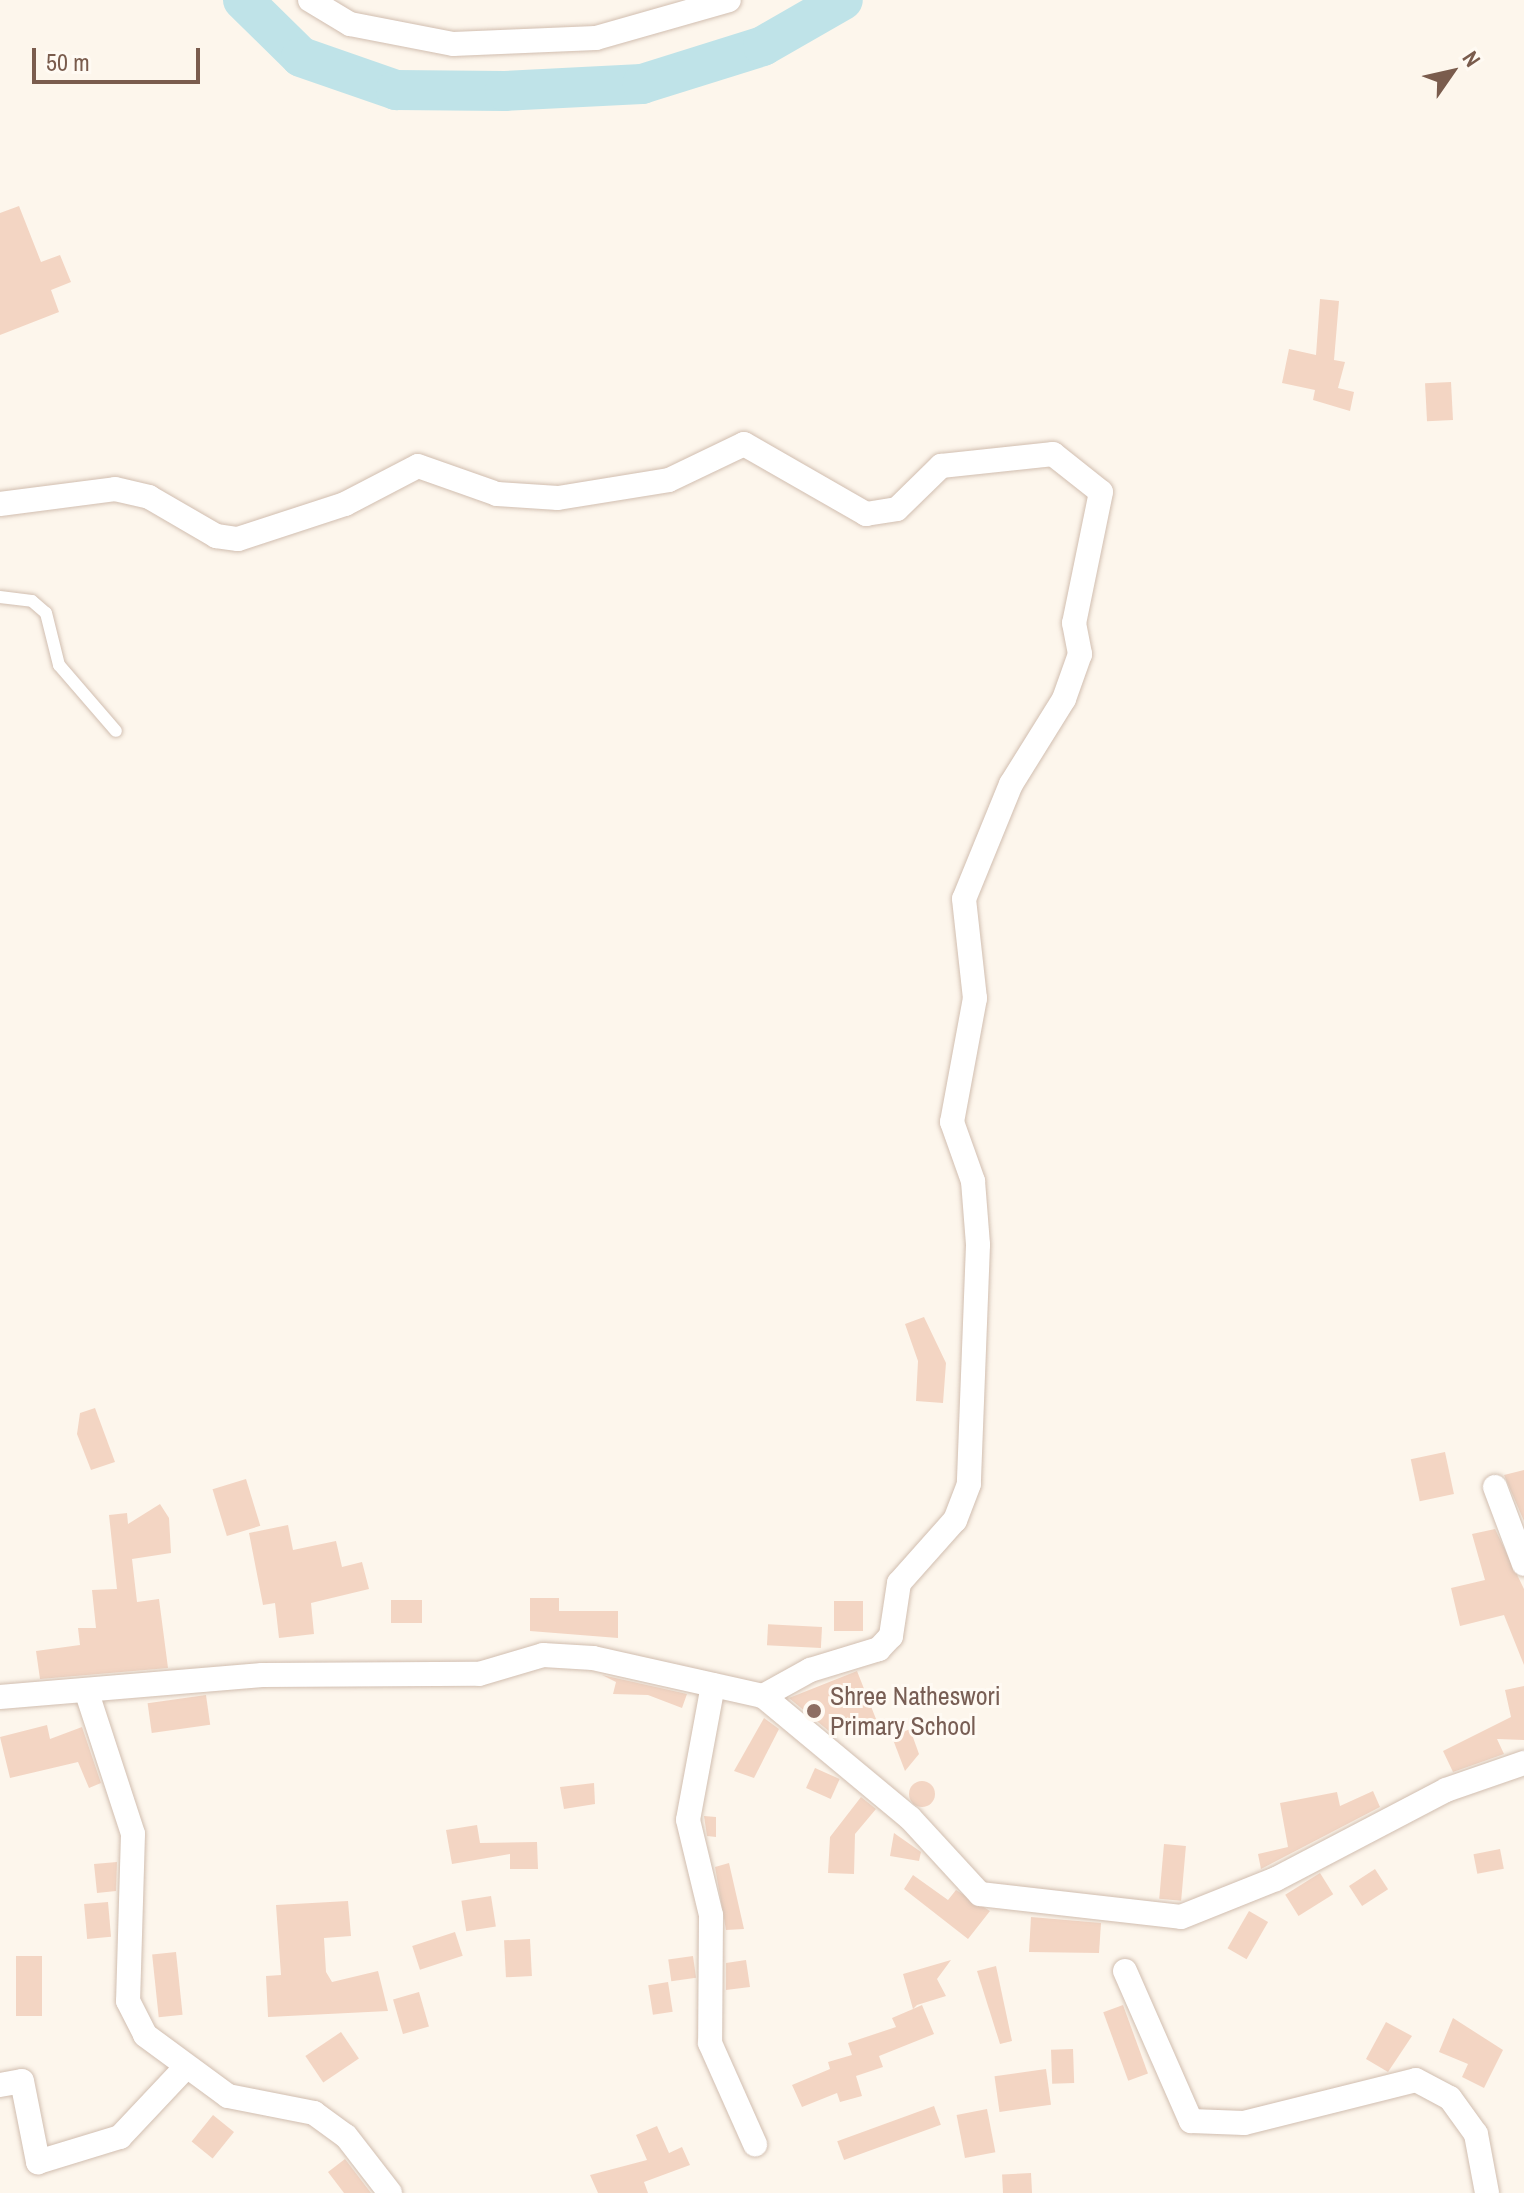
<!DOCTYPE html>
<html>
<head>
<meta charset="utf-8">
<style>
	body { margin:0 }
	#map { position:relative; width:1524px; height:2193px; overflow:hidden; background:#fdf6ec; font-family:"Archivo Narrow",sans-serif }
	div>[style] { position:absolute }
	.river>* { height:40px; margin:-20px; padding:0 20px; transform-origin:20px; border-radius:20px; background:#bfe3e8 }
	.building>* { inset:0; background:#f3d5c3; transform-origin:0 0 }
	.round { border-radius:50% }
	.roads { filter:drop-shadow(0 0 2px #d1beb0) drop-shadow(0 0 2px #d1beb0) }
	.lane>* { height:12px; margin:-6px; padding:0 6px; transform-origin:6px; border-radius:6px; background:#fff }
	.street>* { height:24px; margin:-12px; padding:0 12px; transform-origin:12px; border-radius:12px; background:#fff }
	.dots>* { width:22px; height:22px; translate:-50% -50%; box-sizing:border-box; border:4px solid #fffaf3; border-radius:50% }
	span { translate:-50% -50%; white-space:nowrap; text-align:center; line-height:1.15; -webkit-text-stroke:6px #fffaf3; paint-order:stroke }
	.education-label { font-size:26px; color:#785e54 }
	.left { translate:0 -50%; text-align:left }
	.north { position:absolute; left:1412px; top:32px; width:80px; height:80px; -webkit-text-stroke:6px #fffaf3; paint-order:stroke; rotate:56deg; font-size:22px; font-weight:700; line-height:32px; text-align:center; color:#7a5c4d }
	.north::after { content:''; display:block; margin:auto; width:28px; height:36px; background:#7a5c4d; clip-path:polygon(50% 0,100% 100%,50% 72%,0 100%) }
	.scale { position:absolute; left:32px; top:48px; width:168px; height:36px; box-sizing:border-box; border:4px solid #7a5c4d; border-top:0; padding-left:10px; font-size:24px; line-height:28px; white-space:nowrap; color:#7a5c4d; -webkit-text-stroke:6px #fffaf3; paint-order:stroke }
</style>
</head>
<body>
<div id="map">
	<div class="river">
		<i style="left:243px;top:0;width:81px;rotate:44.5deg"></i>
		<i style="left:301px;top:57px;width:101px;rotate:19.2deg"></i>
		<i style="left:396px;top:90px;width:109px;rotate:0.5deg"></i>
		<i style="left:505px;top:91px;width:137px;rotate:-2.9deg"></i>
		<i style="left:642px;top:84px;width:127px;rotate:-17.4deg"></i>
		<i style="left:763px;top:46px;width:92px;rotate:-29.9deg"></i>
	</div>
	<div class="building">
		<i style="clip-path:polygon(19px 206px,41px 262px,60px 255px,71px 282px,51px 290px,59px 312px,0 335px,0 213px)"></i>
		<i style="clip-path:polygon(1320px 299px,1339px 301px,1334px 360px,1345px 362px,1338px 388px,1354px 392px,1350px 411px,1313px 400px,1315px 390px,1282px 383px,1289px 349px,1316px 355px)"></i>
		<i style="left:1451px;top:382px;width:38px;height:26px;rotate:87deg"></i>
		<i style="clip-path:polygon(924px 1317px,946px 1363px,943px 1403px,916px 1401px,918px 1361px,905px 1324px)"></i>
		<i style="clip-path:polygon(95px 1408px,115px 1462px,91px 1470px,77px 1434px,80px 1413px)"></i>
		<i style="left:1445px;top:1452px;width:43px;height:35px;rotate:78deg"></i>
		<i style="clip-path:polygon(1524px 1470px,1524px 1521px,1504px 1475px)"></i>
		<i style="left:246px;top:1479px;width:49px;height:35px;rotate:73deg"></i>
		<i style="clip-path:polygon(160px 1504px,169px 1518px,171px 1553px,132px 1559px,137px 1602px,159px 1599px,168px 1668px,40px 1679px,36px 1651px,80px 1645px,78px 1628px,96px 1628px,92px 1590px,117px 1589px,109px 1515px,127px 1513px,128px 1524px)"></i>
		<i style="clip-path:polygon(288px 1525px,293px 1550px,336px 1541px,342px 1567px,362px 1562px,369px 1589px,311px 1603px,314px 1634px,279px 1638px,275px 1603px,263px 1605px,249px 1533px)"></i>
		<i style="clip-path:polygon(1495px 1529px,1524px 1589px,1524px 1665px,1504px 1615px,1460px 1626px,1451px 1588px,1485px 1580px,1472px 1534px)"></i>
		<i style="clip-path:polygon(530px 1598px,559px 1598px,559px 1611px,618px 1611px,618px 1638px,530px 1631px)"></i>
		<i style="left:422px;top:1600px;width:23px;height:31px;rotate:90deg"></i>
		<i style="left:834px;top:1601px;width:29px;height:30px"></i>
		<i style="left:822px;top:1627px;width:21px;height:54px;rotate:93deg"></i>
		<i style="clip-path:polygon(857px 1671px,876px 1719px,853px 1729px,848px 1717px,830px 1732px,789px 1698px)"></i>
		<i style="clip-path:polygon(602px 1675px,687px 1694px,682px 1708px,648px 1695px,613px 1694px,616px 1682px)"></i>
		<i style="clip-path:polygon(1524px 1686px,1524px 1740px,1497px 1739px,1504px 1754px,1453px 1772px,1443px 1751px,1511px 1717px,1505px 1690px)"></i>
		<i style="left:206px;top:1695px;width:30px;height:59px;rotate:82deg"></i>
		<i style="clip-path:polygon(764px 1718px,779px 1729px,754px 1778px,734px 1771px)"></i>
		<i style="clip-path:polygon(47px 1725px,50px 1739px,82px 1727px,101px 1783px,89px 1788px,78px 1762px,10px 1778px,0 1737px)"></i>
		<i style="clip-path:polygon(910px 1729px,919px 1754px,905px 1771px,892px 1737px)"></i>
		<i style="left:815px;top:1768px;width:27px;height:22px;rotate:24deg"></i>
		<i class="round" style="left:909px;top:1781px;width:26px;height:26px"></i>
		<i style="clip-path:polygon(594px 1783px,595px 1804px,564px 1809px,560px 1787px)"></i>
		<i style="clip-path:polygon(1373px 1791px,1380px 1807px,1261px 1869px,1258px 1854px,1288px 1847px,1280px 1803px,1337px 1792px,1340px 1806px)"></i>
		<i style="clip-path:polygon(861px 1797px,876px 1809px,855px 1834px,854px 1874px,828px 1873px,830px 1837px)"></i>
		<i style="clip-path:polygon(704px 1816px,716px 1817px,716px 1837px,707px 1836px)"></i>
		<i style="clip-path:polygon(477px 1825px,480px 1843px,537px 1842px,538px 1869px,510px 1869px,510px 1854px,452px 1864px,446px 1830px)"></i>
		<i style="clip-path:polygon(894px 1833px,921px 1852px,919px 1861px,890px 1856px)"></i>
		<i style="left:1164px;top:1844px;width:22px;height:55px;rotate:5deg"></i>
		<i style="left:1500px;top:1849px;width:20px;height:27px;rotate:79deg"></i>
		<i style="clip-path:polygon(117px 1862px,116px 1891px,97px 1893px,94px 1864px)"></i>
		<i style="clip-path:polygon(729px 1863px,744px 1929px,726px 1930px,715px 1867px)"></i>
		<i style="left:1375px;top:1869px;width:24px;height:31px;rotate:57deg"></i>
		<i style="left:1320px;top:1873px;width:25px;height:41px;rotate:58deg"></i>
		<i style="clip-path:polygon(913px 1875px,948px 1900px,956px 1890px,990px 1911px,968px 1939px,904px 1889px)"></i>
		<i style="left:491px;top:1896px;width:31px;height:30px;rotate:81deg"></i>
		<i style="clip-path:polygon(348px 1901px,351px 1936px,324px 1938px,326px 1972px,332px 1982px,378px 1971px,388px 2011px,268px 2017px,266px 1976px,281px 1975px,276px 1905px)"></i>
		<i style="left:108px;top:1902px;width:35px;height:24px;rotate:85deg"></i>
		<i style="left:1249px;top:1911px;width:22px;height:43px;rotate:30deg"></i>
		<i style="clip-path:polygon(1031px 1917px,1101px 1923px,1099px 1953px,1029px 1952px)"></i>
		<i style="left:455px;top:1932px;width:25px;height:45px;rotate:72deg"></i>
		<i style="left:530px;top:1939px;width:37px;height:26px;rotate:87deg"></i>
		<i style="left:176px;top:1952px;width:63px;height:24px;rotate:84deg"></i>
		<i style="left:16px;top:1956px;width:26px;height:60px"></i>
		<i style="left:693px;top:1956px;width:22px;height:25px;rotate:82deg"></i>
		<i style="clip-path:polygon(746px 1960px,750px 1987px,726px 1990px,726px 1963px)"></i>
		<i style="clip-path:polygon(951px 1960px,937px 1979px,946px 1996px,917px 2005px,913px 2009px,922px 2005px,934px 2034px,879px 2056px,883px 2067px,856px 2076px,862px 2096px,840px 2102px,837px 2093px,802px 2107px,792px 2085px,830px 2069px,828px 2062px,852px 2055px,848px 2043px,896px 2027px,892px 2018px,913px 2009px,903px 1974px)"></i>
		<i style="clip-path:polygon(996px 1966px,1012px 2041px,1000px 2044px,977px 1971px)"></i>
		<i style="left:668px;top:1982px;width:30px;height:20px;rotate:81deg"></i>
		<i style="left:419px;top:1992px;width:36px;height:27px;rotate:74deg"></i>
		<i style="left:1123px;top:2005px;width:73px;height:21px;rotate:70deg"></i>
		<i style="clip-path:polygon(1453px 2018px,1503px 2050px,1484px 2088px,1462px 2077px,1468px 2064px,1439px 2052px)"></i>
		<i style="clip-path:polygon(1386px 2022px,1412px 2036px,1388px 2072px,1366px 2059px)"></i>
		<i style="left:341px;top:2032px;width:32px;height:43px;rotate:56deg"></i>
		<i style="left:1073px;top:2049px;width:34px;height:22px;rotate:88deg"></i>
		<i style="left:1046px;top:2069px;width:36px;height:52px;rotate:82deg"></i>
		<i style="left:934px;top:2106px;width:20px;height:103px;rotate:70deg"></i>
		<i style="left:987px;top:2109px;width:44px;height:31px;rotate:79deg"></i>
		<i style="left:213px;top:2115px;width:27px;height:34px;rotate:39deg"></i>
		<i style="clip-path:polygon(657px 2126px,669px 2153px,682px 2147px,690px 2165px,644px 2182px,648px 2193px,598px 2193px,590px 2175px,647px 2160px,636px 2135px)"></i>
		<i style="clip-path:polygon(345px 2159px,371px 2193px,344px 2193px,328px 2172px)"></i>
		<i style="left:1031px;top:2173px;width:20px;height:29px;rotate:87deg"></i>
	</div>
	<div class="roads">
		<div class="lane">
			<i style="left:0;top:597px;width:32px;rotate:7deg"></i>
			<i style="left:32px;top:601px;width:18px;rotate:41deg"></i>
			<i style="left:46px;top:613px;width:54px;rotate:76deg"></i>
			<i style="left:59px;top:665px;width:87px;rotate:49.2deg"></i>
		</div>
		<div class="street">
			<i style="left:310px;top:0;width:47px;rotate:31deg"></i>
			<i style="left:350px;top:24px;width:105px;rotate:11deg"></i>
			<i style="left:453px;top:44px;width:143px;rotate:-2.4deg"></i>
			<i style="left:596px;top:38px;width:138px;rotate:-15.9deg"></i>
			<i style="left:0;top:504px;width:116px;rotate:-7.4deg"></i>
			<i style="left:115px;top:489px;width:35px;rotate:13deg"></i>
			<i style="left:149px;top:497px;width:78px;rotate:30.2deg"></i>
			<i style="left:216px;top:536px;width:22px;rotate:8deg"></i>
			<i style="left:238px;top:539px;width:113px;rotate:-18.1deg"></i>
			<i style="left:345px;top:504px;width:82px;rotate:-27.5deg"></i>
			<i style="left:418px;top:466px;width:84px;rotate:19.5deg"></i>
			<i style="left:497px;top:494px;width:61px;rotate:3.8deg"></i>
			<i style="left:558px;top:498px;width:112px;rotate:-9.2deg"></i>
			<i style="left:669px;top:480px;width:83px;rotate:-25.6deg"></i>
			<i style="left:744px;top:444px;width:141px;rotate:29.8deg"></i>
			<i style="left:866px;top:514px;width:31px;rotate:-9deg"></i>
			<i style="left:897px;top:509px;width:62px;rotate:-44.3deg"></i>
			<i style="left:941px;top:466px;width:113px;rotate:-6.1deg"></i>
			<i style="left:1053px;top:454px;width:61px;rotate:38.4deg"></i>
			<i style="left:1101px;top:492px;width:134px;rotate:101.6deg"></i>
			<i style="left:1074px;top:623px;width:32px;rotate:79deg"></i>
			<i style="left:1080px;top:654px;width:48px;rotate:109.6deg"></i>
			<i style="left:1064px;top:699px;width:100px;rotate:121.9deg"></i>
			<i style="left:1011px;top:784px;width:124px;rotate:112.2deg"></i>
			<i style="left:964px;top:899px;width:100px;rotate:83.7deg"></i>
			<i style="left:975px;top:998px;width:126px;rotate:100.5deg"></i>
			<i style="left:952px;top:1122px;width:63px;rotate:70.4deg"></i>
			<i style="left:973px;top:1181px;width:64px;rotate:85.5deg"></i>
			<i style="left:978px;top:1245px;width:239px;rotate:92.2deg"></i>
			<i style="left:969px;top:1484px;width:39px;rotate:111deg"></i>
			<i style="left:955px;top:1520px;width:84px;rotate:131.6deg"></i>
			<i style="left:899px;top:1583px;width:54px;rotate:98.6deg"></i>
			<i style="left:891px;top:1636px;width:18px;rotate:133deg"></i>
			<i style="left:879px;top:1649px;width:72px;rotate:163.1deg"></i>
			<i style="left:810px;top:1670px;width:54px;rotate:151deg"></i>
			<i style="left:1495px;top:1487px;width:82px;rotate:69.4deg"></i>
			<i style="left:713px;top:1685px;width:137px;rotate:100.5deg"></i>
			<i style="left:688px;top:1820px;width:98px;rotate:76.4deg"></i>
			<i style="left:711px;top:1915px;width:128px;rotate:90.4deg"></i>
			<i style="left:710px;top:2043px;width:111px;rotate:66deg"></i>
			<i style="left:87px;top:1693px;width:148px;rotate:71.9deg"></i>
			<i style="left:133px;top:1834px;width:167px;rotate:91.7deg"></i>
			<i style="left:128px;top:2001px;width:38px;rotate:63deg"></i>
			<i style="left:145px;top:2035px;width:103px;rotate:36.3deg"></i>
			<i style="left:228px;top:2096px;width:88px;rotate:11.2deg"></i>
			<i style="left:314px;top:2113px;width:39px;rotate:36deg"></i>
			<i style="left:346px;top:2136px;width:72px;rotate:52.3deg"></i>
			<i style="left:0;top:1697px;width:263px;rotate:-4.8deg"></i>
			<i style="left:262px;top:1675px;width:217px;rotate:-0.3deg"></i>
			<i style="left:479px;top:1674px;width:67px;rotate:-16.5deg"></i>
			<i style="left:543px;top:1655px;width:50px;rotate:3.4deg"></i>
			<i style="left:593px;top:1658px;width:174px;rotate:12.6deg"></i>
			<i style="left:763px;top:1696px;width:191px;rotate:39.7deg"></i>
			<i style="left:910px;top:1818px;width:103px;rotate:47.4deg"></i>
			<i style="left:980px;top:1894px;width:202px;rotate:6.5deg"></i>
			<i style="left:1181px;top:1917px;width:102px;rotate:-21.8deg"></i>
			<i style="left:1276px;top:1879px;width:192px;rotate:-27.6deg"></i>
			<i style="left:1446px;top:1790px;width:83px;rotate:-19.1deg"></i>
			<i style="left:1125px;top:1971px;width:164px;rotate:66.3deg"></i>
			<i style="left:1191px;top:2121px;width:53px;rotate:2.2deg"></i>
			<i style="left:1244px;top:2123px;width:177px;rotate:-14deg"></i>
			<i style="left:1416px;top:2080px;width:38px;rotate:28deg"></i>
			<i style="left:1450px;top:2098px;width:44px;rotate:54.2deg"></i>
			<i style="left:1476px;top:2134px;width:60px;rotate:79.4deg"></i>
			<i style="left:0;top:2085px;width:22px;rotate:-10deg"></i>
			<i style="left:22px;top:2081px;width:83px;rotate:78.8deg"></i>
			<i style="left:38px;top:2162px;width:86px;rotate:-17deg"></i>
			<i style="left:120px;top:2137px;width:93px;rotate:-46.7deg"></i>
		</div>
	</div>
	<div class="dots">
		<i style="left:814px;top:1711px;background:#8d6e63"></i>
	</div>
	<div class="education-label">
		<span class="left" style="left:830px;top:1711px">Shree Natheswori<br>Primary School</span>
	</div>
	<div class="north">N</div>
	<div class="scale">50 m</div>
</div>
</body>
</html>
